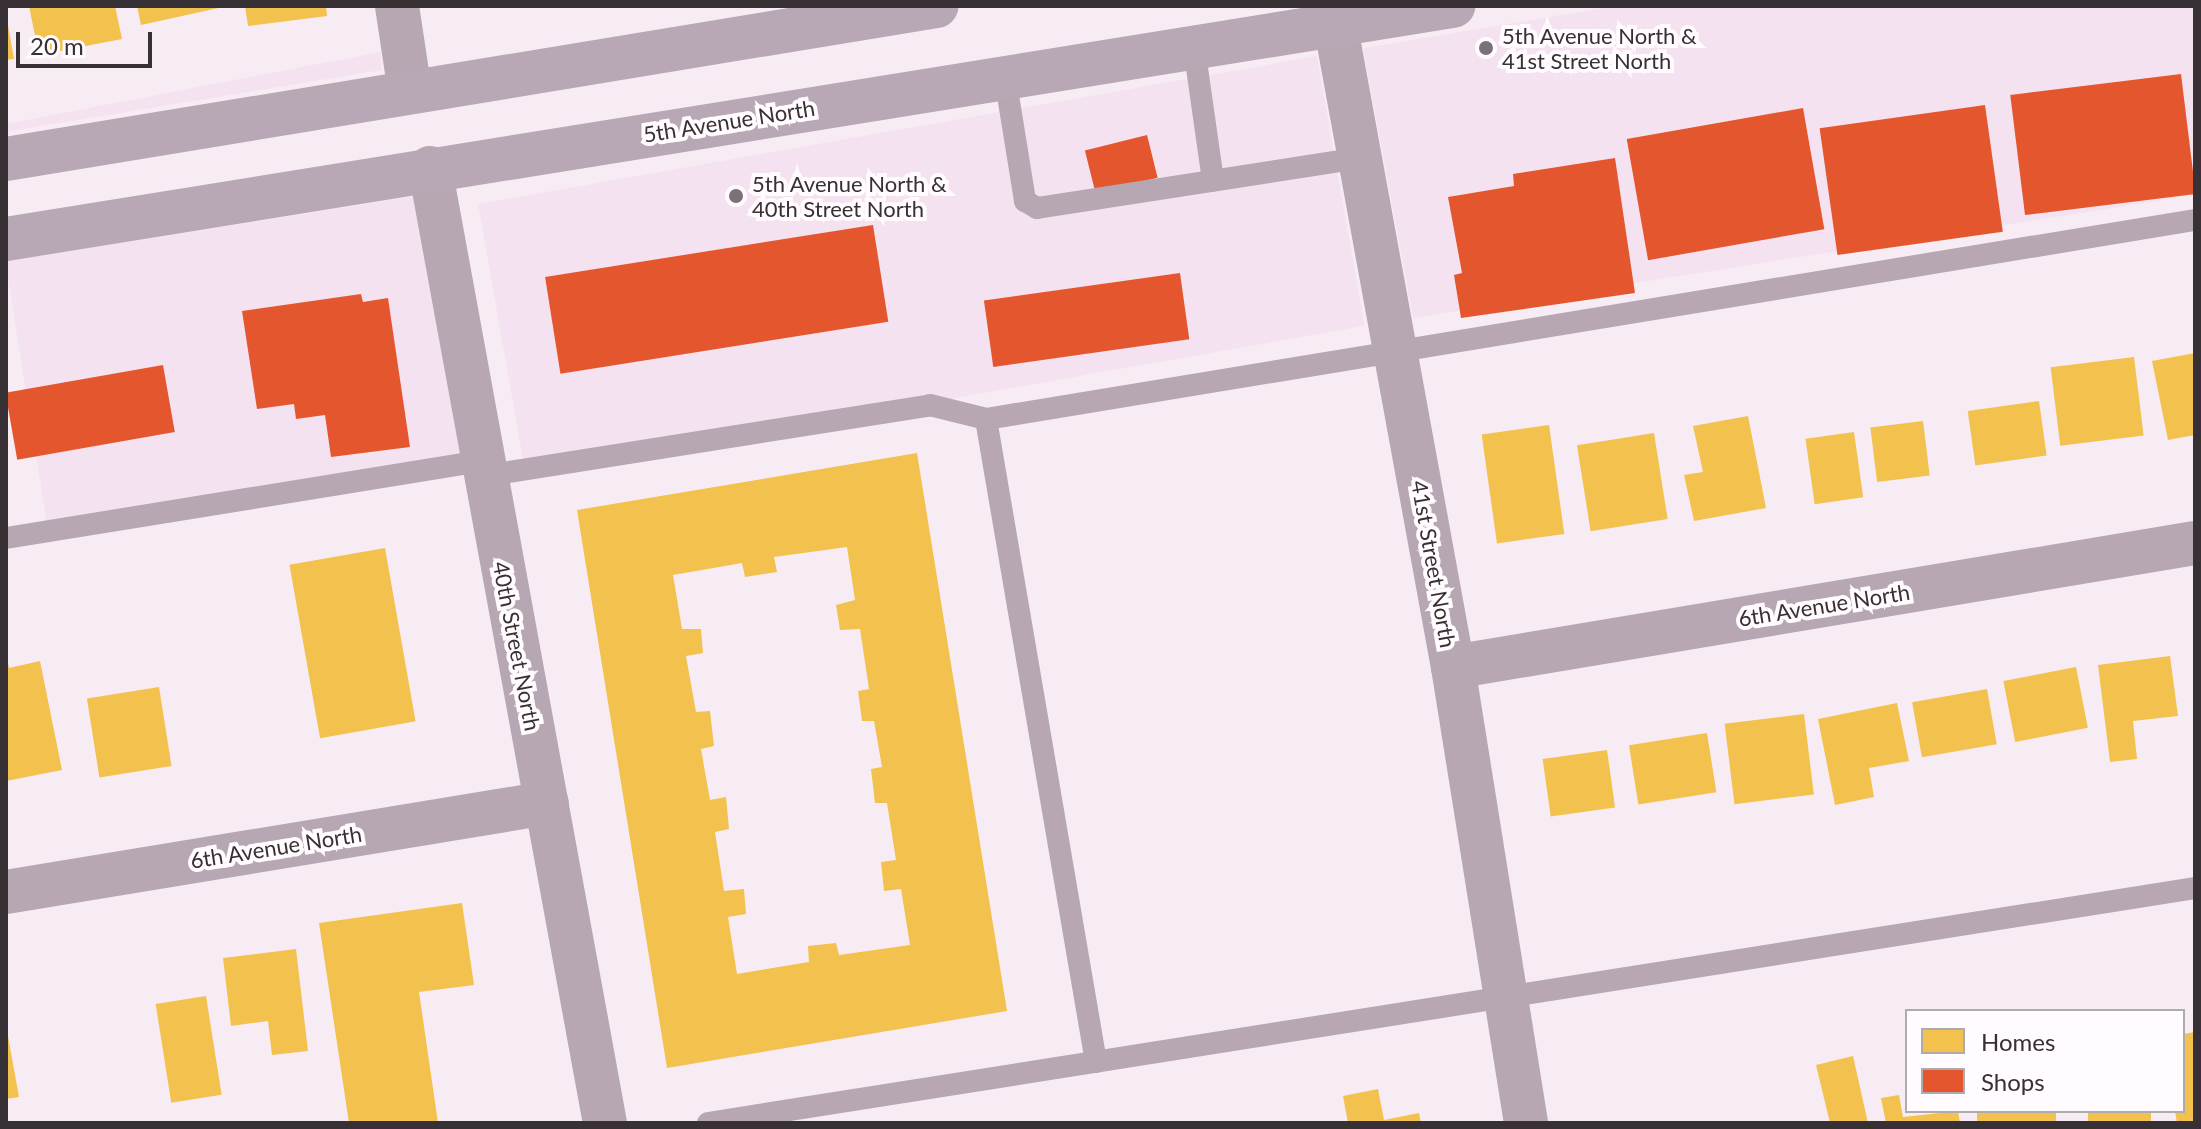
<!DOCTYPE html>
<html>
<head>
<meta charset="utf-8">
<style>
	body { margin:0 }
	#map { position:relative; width:2201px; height:1129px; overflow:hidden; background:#f7ecf4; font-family:Lato,sans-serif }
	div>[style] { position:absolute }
	.built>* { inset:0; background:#f5e2f0; transform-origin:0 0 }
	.homes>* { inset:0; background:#f2c14e; transform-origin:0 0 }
	.shops>* { inset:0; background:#e4572e; transform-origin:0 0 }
	.service>* { height:22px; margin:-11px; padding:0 11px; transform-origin:11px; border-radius:11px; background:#b6a7b3 }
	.minor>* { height:44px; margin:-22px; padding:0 22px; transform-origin:22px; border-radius:22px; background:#b6a7b3 }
	.tertiary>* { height:44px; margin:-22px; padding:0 22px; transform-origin:22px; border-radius:22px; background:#b6a7b3 }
	.primary>* { height:44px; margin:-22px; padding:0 22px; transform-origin:22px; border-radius:22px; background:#b8a8b5 }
	.dots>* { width:22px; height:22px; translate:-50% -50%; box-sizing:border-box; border:4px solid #fffbfe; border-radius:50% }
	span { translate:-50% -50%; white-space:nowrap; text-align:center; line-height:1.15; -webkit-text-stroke:8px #fffbfe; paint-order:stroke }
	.poi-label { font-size:22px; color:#373035 }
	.left { translate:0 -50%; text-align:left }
	.street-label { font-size:22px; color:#373035 }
	.frame { position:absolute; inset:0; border:8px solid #373035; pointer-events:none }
	.legend { position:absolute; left:1905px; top:1009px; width:280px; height:104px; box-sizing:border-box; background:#fffbfe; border:2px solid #afaaae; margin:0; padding:10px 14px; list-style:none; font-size:24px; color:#373035 }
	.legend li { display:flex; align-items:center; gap:16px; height:40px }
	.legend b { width:40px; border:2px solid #afaaae }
	.scale { position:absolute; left:16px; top:32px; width:136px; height:36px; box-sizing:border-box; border:4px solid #373035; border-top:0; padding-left:10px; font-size:24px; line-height:28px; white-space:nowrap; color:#373035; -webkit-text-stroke:6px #fffbfe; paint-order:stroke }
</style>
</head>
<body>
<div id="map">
	<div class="built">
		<i style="clip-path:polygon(1614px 6px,2195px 6px,2195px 195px,1413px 318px,1363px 48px)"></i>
		<i style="clip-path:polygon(380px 52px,382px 70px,6px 132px,6px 124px)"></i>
		<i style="left:1317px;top:56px;width:274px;height:852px;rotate:80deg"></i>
		<i style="left:429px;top:194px;width:277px;height:429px;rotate:81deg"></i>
	</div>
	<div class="homes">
		<i style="clip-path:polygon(29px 6px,115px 6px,122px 39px,39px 55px)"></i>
		<i style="clip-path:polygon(137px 6px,223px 6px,223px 7px,141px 25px)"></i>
		<i style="clip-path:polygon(245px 6px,326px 6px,327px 16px,248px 26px)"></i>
		<i style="clip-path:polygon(6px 14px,14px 59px,6px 60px)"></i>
		<i style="clip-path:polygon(2195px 353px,2195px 435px,2168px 440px,2152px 361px)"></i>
		<i style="left:2134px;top:357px;width:79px;height:84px;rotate:83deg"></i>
		<i style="left:2039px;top:401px;width:55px;height:72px;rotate:82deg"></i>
		<i style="clip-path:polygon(1748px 416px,1766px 508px,1694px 521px,1684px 475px,1703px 472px,1693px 426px)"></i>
		<i style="left:1923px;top:421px;width:55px;height:53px;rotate:83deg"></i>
		<i style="left:1549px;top:425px;width:110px;height:68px;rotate:82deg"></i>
		<i style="left:1854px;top:432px;width:66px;height:49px;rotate:82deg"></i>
		<i style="left:1654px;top:433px;width:87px;height:78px;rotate:81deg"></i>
		<i style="clip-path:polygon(evenodd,917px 453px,1007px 1011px,667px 1068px,577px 510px,917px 453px,847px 547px,855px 600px,836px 605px,840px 630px,860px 629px,869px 689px,858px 691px,862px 721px,874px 721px,882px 767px,871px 769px,875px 803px,887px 803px,896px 860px,881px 862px,884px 891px,901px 889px,910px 945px,839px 955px,836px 943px,808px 946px,809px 962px,737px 974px,728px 917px,746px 914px,744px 889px,724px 891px,715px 832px,729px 829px,726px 797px,710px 800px,701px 749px,714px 746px,710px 711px,696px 712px,686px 656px,703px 653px,701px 629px,682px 629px,673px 575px,742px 563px,745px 577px,777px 572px,774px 557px,847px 547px)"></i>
		<i style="left:385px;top:548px;width:176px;height:97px;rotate:80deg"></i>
		<i style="clip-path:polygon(2170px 656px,2178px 716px,2133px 721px,2137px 759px,2110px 762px,2098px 665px)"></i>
		<i style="clip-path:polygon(7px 659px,9px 668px,40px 661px,62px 770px,6px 781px)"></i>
		<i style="left:2076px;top:667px;width:62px;height:74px;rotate:79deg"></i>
		<i style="left:159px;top:687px;width:80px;height:73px;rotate:81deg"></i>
		<i style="left:1987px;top:689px;width:56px;height:76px;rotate:80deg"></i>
		<i style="clip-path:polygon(1897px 703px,1909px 761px,1869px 768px,1874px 797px,1835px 805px,1818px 719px)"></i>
		<i style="left:1804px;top:714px;width:81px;height:80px;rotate:83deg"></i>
		<i style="left:1707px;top:733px;width:60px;height:79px;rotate:81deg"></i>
		<i style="left:1607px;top:750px;width:58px;height:65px;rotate:82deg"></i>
		<i style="clip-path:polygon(462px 903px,474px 985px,419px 992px,438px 1123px,349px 1123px,319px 923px)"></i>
		<i style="clip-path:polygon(296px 949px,308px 1051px,272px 1055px,268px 1021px,231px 1026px,223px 958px)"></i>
		<i style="left:206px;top:996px;width:100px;height:51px;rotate:81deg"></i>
		<i style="clip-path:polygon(6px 1025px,19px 1097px,6px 1099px)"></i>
		<i style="clip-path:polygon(2195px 1032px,2195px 1123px,2177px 1123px,2175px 1111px,2183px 1111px,2183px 1034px)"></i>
		<i style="clip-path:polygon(1853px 1056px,1868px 1123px,1830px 1123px,1816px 1065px)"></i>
		<i style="clip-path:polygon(1378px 1089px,1384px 1120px,1419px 1113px,1421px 1123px,1348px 1123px,1343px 1096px)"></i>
		<i style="clip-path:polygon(1899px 1095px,1903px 1117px,1958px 1111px,1960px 1123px,1886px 1123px,1881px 1098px)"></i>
		<i style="left:1977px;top:1111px;width:79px;height:12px"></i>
		<i style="left:2088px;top:1111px;width:63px;height:12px"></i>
	</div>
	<div class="shops">
		<i style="left:2181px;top:74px;width:121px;height:172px;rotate:83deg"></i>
		<i style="left:1985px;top:105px;width:128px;height:167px;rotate:82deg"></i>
		<i style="left:1803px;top:108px;width:123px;height:179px;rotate:80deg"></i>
		<i style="left:1147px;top:135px;width:44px;height:64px;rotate:76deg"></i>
		<i style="clip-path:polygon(1615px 158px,1635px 293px,1461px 318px,1454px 275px,1462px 273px,1448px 197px,1514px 186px,1513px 174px)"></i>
		<i style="left:873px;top:225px;width:98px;height:332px;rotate:81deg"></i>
		<i style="left:1180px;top:273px;width:67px;height:198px;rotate:82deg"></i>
		<i style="clip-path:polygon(361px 294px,363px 302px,388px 298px,410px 447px,331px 457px,325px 415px,296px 419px,294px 404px,257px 409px,242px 311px)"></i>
		<i style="left:163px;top:365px;width:68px;height:160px;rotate:80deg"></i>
	</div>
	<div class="service">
		<i style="left:1194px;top:47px;width:135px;rotate:81.9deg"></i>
		<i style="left:1005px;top:77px;width:126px;rotate:80.8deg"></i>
		<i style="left:1025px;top:201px;width:14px;rotate:30deg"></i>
		<i style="left:1037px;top:208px;width:327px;rotate:-8.8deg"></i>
		<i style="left:484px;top:476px;width:452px;rotate:-9deg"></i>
		<i style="left:930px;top:405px;width:58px;rotate:14deg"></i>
		<i style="left:6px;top:538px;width:482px;rotate:-9.2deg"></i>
		<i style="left:1096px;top:1062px;width:652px;rotate:-99.71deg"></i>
		<i style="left:986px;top:419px;width:1225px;rotate:-9.35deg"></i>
		<i style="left:708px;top:1123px;width:1505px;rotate:-8.98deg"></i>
	</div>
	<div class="minor">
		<i style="left:1332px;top:6px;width:672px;rotate:79.63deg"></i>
		<i style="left:1453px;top:667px;width:462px;rotate:80.9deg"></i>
		<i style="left:430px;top:168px;width:971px;rotate:79.62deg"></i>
		<i style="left:1453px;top:667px;width:752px;rotate:-9.49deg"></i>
		<i style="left:6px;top:892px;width:548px;rotate:-9.34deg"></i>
	</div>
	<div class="tertiary">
		<i style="left:397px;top:6px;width:87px;rotate:81.4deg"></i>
	</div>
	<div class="primary">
		<i style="left:6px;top:159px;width:943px;rotate:-9.34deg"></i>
		<i style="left:6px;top:239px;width:1466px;rotate:-9.15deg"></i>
	</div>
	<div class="dots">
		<i style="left:1486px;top:48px;background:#7a7278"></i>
		<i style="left:736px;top:196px;background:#7a7278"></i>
	</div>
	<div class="poi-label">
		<span class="left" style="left:1502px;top:48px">5th Avenue North &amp;<br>41st Street North</span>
		<span class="left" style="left:752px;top:196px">5th Avenue North &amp;<br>40th Street North</span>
	</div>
	<div class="street-label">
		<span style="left:729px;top:121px;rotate:-9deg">5th Avenue North</span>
		<span style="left:1434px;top:564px;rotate:80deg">41st Street North</span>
		<span style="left:1824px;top:605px;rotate:-9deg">6th Avenue North</span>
		<span style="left:517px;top:646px;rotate:79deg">40th Street North</span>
		<span style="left:276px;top:847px;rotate:-9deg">6th Avenue North</span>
	</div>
	<div class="frame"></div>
	<ul class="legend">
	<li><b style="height:22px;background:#f2c14e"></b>Homes</li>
	<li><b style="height:22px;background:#e4572e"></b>Shops</li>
	</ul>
	<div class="scale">20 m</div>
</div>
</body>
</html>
